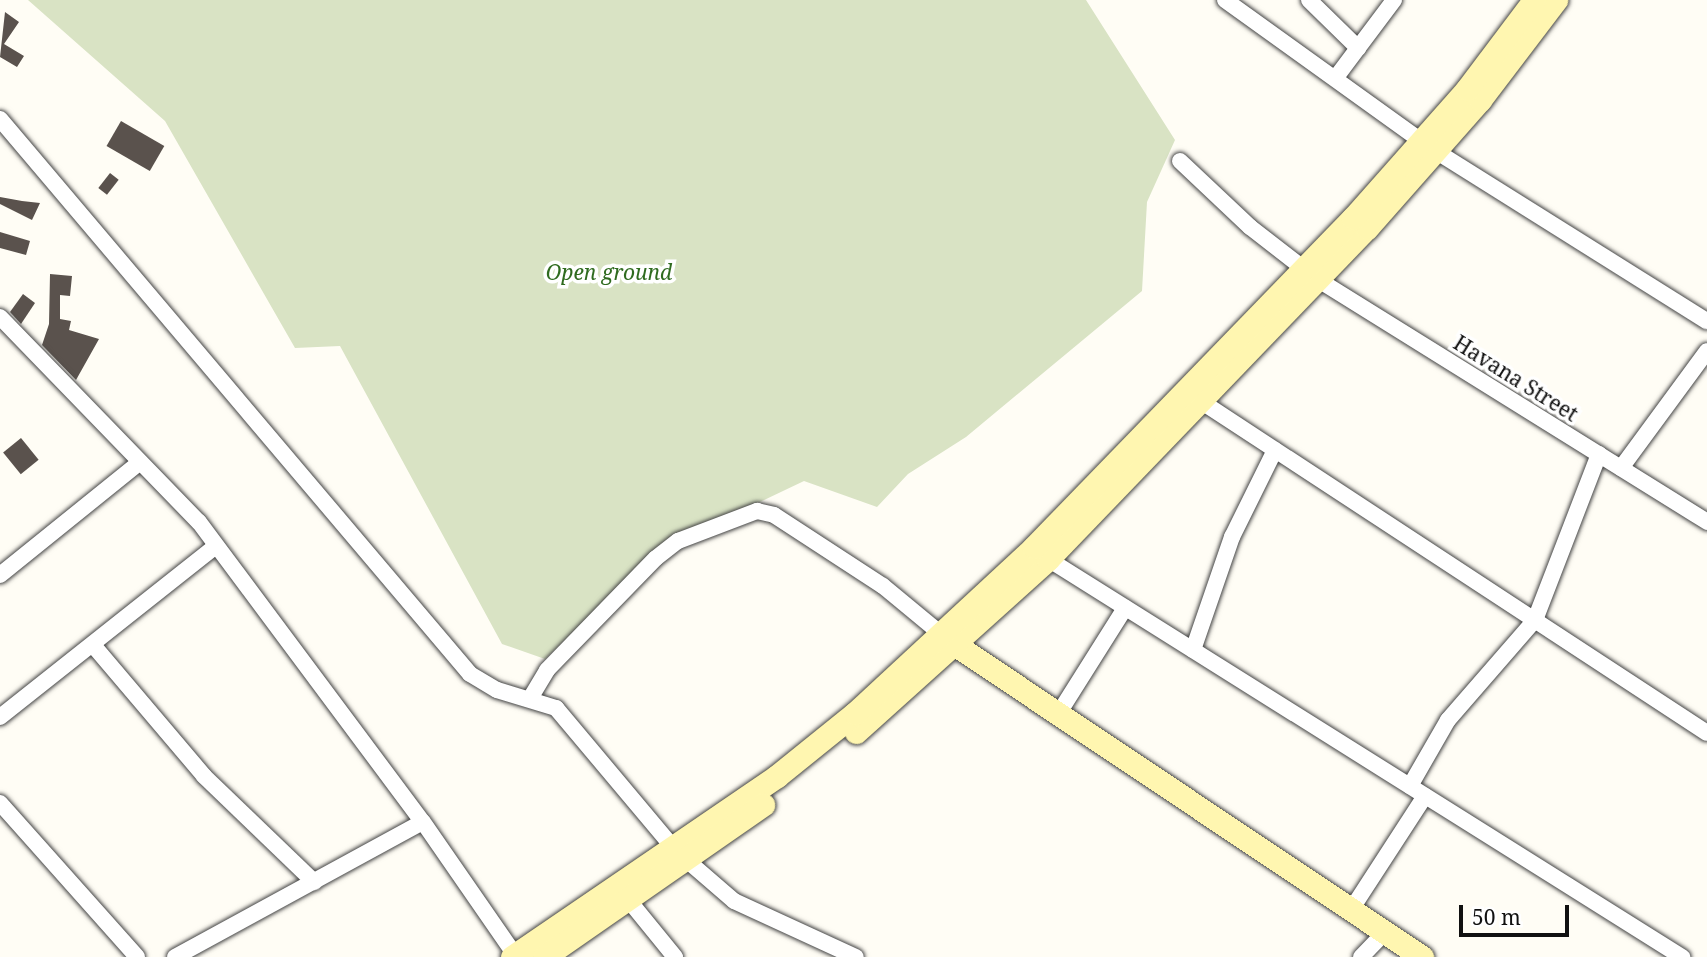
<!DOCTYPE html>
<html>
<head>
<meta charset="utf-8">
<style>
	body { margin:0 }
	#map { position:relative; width:1707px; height:957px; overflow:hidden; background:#fffdf5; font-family:"Noto Serif",serif }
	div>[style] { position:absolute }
	.cemetery>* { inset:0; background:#d9e3c4 }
	.building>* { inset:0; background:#5a524d; transform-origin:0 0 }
	.roads { filter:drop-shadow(0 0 2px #444) drop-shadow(0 0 2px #444) }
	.street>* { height:16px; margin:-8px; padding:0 8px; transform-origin:8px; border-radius:8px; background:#fff }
	.secondary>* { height:23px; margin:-11.5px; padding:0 11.5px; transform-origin:11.5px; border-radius:11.5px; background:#fff6b0 }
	span { translate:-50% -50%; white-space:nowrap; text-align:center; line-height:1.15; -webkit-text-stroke:7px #fff; paint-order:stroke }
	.park-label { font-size:21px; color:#2f6b1f; font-style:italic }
	.street-label { font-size:21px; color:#111 }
	.scale { position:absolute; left:1459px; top:905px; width:110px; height:32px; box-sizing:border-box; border:4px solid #111; border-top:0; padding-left:9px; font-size:21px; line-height:24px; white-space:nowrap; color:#111; -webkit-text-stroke:5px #fff; paint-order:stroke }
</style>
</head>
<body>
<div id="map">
	<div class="cemetery">
		<i style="clip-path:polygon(28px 0,1086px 0,1175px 140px,1147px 202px,1142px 291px,966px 437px,908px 474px,877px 507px,804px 481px,659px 550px,545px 659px,502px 644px,340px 346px,295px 348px,165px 121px)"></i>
	</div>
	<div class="building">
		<i style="clip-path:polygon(5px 12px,19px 22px,4px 44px,24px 56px,17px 67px,0 57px)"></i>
		<i style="left:121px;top:121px;width:50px;height:29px;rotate:30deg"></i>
		<i style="left:110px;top:173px;width:11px;height:19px;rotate:38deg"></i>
		<i style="clip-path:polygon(0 197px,22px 201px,40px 203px,32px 220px,0 204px)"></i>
		<i style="clip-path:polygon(0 232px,30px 241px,26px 255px,0 248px)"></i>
		<i style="clip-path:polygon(50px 274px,72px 276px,70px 296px,60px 295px,60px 319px,71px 321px,69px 330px,99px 339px,76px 380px,42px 345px,49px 324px)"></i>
		<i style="clip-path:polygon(23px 294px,35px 303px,21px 324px,10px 312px)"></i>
		<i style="left:21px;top:438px;width:28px;height:23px;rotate:51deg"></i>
	</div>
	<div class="roads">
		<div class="street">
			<i style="left:1225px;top:0;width:257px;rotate:35.7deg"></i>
			<i style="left:1434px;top:150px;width:322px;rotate:32.1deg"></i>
			<i style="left:1309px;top:0;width:69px;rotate:44.4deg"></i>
			<i style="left:1337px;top:76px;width:95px;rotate:-53.1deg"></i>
			<i style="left:0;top:119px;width:727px;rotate:49.74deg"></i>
			<i style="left:470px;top:674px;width:31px;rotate:31deg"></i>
			<i style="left:497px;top:690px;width:62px;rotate:17deg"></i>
			<i style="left:556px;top:708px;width:185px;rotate:50deg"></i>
			<i style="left:675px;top:850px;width:78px;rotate:40.8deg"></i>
			<i style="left:734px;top:901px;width:134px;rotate:24.7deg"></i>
			<i style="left:1180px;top:161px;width:96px;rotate:43.3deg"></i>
			<i style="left:1250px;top:227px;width:85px;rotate:37.8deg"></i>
			<i style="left:1317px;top:279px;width:460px;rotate:31.9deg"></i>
			<i style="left:0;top:317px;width:286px;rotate:45.9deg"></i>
			<i style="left:199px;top:522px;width:374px;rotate:53.3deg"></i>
			<i style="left:423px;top:822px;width:162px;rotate:55.3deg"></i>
			<i style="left:1199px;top:400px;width:607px;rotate:33.25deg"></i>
			<i style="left:1621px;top:468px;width:145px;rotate:-53.7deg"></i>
			<i style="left:1048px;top:559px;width:749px;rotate:32.12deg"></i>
			<i style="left:0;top:575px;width:180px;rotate:-38.9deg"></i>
			<i style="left:93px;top:645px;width:172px;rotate:49.7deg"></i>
			<i style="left:204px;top:776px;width:153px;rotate:43.9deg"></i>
			<i style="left:1193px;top:650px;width:120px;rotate:-71deg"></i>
			<i style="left:1232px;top:537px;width:97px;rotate:-63.7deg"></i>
			<i style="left:531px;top:697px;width:31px;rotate:-59deg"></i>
			<i style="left:547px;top:670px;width:156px;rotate:-45.8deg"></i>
			<i style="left:656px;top:558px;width:28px;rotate:-38deg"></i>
			<i style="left:678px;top:541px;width:85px;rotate:-20.8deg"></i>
			<i style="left:757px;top:511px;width:17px;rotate:13deg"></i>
			<i style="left:774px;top:515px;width:130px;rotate:33.1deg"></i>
			<i style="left:883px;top:586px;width:75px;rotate:39.6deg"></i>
			<i style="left:1057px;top:716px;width:128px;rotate:-57.8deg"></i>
			<i style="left:0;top:717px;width:275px;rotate:-38.4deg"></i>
			<i style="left:1410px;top:786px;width:76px;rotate:-60.1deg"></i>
			<i style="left:1448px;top:720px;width:133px;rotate:-49deg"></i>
			<i style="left:1535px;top:620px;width:178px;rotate:-68.9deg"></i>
			<i style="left:0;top:803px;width:206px;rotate:48.3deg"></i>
			<i style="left:622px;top:892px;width:84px;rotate:50.8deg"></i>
			<i style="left:1351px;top:910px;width:136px;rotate:-57deg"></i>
			<i style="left:175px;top:957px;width:282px;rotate:-28.6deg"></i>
			<i style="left:1361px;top:957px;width:35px;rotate:-46deg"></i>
		</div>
		<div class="secondary">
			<i style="left:945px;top:638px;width:574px;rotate:33.77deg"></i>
			<i style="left:856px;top:732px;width:258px;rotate:-42deg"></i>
			<i style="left:1048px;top:559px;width:460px;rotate:-46.1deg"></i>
			<i style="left:1367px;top:228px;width:171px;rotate:-48.6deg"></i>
			<i style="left:1480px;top:100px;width:126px;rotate:-52.8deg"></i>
			<i style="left:512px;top:957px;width:321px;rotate:-34.3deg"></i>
			<i style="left:777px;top:776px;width:100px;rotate:-38.9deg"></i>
			<i style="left:855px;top:713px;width:244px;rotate:-42.8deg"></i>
			<i style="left:1034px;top:547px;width:458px;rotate:-45.9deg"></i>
			<i style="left:1353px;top:218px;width:172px;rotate:-48.5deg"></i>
			<i style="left:1467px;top:89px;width:111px;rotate:-53deg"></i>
			<i style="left:544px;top:957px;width:267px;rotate:-34.8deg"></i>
		</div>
	</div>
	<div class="park-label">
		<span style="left:609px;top:272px">Open ground</span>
	</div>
	<div class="street-label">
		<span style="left:1516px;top:378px;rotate:32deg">Havana Street</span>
	</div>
	<div class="scale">50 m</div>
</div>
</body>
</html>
